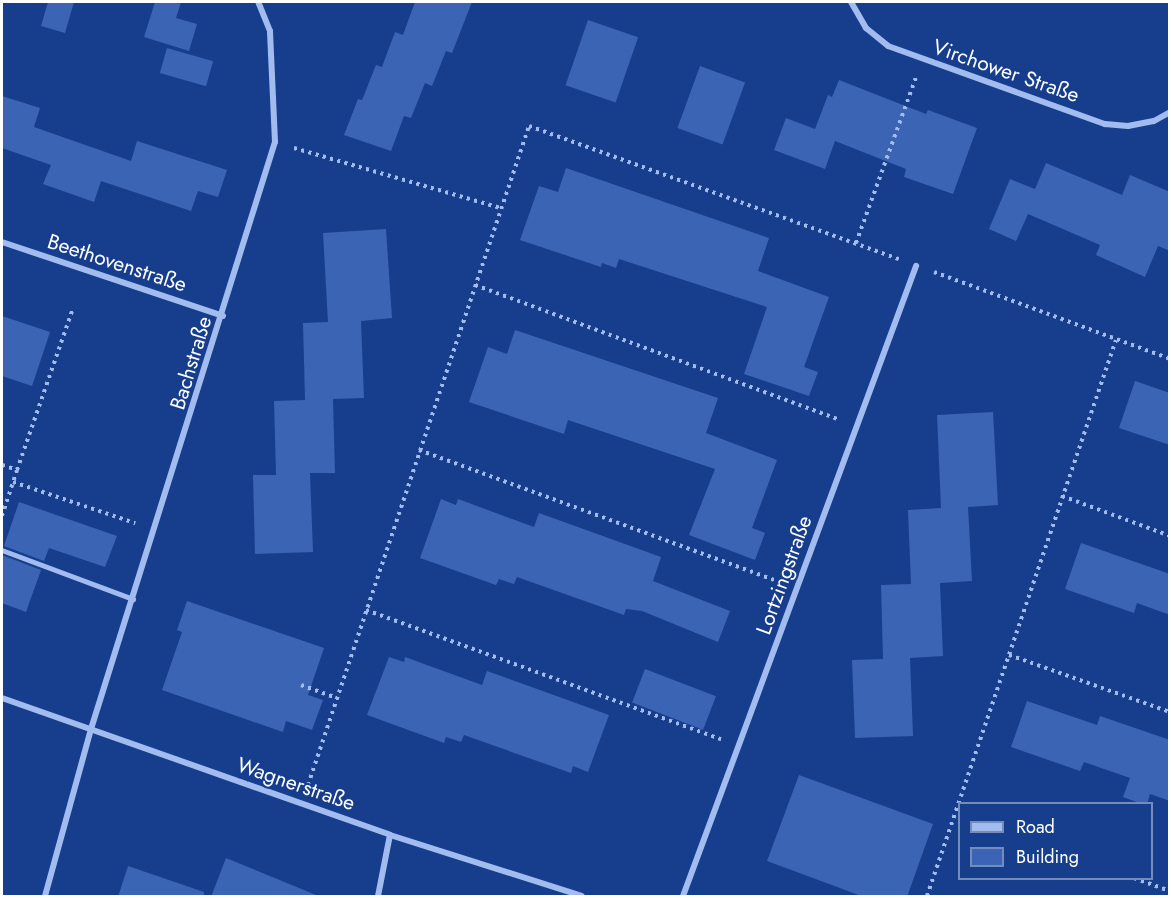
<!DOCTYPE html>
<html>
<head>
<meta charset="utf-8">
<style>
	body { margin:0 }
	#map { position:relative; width:1171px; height:898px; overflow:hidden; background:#173e8d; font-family:Jost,sans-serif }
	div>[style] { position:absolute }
	.building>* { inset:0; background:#3b64b4; transform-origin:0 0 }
	.path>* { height:4px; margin-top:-2px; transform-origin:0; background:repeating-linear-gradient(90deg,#a2bcef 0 3px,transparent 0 7.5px) }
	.service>* { height:4.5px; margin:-2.25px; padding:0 2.25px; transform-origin:2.25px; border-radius:2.25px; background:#a2bcef }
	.minor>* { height:6px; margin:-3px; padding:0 3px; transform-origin:3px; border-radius:3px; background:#a2bcef }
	span { translate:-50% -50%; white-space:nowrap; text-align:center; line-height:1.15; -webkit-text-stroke:4.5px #173e8d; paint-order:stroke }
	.street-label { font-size:21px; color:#fff }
	.frame { position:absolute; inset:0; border:3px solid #fff; pointer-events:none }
	.legend { position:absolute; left:958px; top:802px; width:195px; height:78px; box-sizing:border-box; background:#173e8d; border:2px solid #748bbb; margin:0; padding:8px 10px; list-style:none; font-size:18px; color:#fff }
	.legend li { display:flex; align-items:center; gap:12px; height:30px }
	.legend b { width:30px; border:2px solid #748bbb }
</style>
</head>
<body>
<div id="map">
	<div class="building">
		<i style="clip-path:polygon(48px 2px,74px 2px,65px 33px,41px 26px)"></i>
		<i style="clip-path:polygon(155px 2px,181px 2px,176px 18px,197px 24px,189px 51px,144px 37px)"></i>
		<i style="clip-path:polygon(415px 2px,472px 2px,452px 53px,446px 51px,432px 86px,425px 83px,411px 118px,404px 116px,391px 151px,344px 135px,358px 99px,362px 100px,376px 65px,382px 67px,395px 32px,403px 35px)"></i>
		<i style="left:588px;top:20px;width:53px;height:69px;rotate:19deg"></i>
		<i style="left:167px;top:48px;width:48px;height:26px;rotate:16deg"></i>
		<i style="left:700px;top:66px;width:48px;height:66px;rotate:20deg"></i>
		<i style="clip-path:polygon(839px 80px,926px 114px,928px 110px,977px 128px,953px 194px,904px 177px,906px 169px,835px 141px,825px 169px,774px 150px,786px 118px,815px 129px,828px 95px,832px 97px)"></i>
		<i style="clip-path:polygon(2px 96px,40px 108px,34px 127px,131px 161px,137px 141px,227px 170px,218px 197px,198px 191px,191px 211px,101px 181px,94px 202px,43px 184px,51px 165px,2px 148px)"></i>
		<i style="clip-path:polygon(1046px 163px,1122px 195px,1130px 175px,1170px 192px,1170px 251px,1158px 246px,1145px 277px,1096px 255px,1100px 245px,1028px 214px,1016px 241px,989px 229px,1010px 179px,1035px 189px)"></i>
		<i style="clip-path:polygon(566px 168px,769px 238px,758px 271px,829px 297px,804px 367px,818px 372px,809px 396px,744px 374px,767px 307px,619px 259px,616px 268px,602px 263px,601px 267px,520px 240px,539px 186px,558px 192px)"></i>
		<i style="clip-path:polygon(386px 229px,392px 318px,361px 321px,364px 398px,333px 399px,335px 473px,310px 473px,313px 552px,255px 554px,253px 475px,276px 475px,274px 401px,305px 400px,303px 323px,328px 322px,323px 233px)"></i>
		<i style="clip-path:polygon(2px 316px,50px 332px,32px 386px,2px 376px)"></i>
		<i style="clip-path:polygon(515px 330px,718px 398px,706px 433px,777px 460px,752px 528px,765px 533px,755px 560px,689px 535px,715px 469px,568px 420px,564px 434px,469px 402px,488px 347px,507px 354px)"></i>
		<i style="clip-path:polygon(1135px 381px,1170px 393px,1170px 445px,1119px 428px)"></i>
		<i style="clip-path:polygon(993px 412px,998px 505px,968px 507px,972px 581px,940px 583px,943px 656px,910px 658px,913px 736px,855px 738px,852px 660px,883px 659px,881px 585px,911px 584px,908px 510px,941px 508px,937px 415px)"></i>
		<i style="clip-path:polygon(441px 499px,456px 505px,458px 499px,534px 527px,539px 513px,661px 557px,653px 581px,730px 611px,718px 642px,642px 611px,626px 609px,624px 615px,517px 577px,514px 584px,499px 579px,496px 585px,420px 558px)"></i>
		<i style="clip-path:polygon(19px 502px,117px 536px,105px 567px,49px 548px,44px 561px,4px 546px)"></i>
		<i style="clip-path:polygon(1081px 543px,1170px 574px,1170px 615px,1137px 603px,1134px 613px,1065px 589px)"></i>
		<i style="clip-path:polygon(2px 555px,41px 570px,26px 612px,2px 603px)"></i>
		<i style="clip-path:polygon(187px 601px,324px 648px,308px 695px,323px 700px,312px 730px,286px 721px,283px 732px,162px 690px,182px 632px,177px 630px)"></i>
		<i style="clip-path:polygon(389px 657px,404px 662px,405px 657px,482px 685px,487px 671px,609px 715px,588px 772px,573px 766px,571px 773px,464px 735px,461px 742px,446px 737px,444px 743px,367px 715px)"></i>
		<i style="left:645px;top:669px;width:76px;height:36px;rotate:21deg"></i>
		<i style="clip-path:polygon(1027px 701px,1097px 725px,1100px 716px,1170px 740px,1170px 801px,1150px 794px,1147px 804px,1142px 804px,1123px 797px,1130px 778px,1084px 762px,1080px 771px,1011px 747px)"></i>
		<i style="clip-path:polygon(799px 775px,933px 824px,907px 897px,864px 897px,767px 861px)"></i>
		<i style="clip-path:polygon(226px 858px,316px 895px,316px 897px,211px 897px)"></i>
		<i style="clip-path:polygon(128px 866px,204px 892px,204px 897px,118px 897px)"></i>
	</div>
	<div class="path">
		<i style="left:294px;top:148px;width:216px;rotate:16.2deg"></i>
		<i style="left:856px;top:243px;width:177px;rotate:-70.1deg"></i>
		<i style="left:934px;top:272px;width:252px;rotate:20.2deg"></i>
		<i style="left:475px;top:285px;width:389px;rotate:20.3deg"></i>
		<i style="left:419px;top:450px;width:383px;rotate:20.1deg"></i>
		<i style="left:2px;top:465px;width:16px;rotate:18deg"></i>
		<i style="left:17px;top:470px;width:13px;rotate:108deg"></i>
		<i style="left:13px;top:482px;width:129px;rotate:18.6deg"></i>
		<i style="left:17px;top:470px;width:171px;rotate:-70.9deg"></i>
		<i style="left:1062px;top:496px;width:115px;rotate:20.3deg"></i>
		<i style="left:2px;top:516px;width:36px;rotate:-72deg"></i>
		<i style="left:366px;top:610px;width:378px;rotate:20deg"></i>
		<i style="left:1009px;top:655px;width:171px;rotate:19.5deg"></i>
		<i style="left:301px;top:685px;width:38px;rotate:20deg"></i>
		<i style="left:308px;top:785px;width:695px;rotate:-71.46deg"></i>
		<i style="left:529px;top:126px;width:393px;rotate:19.8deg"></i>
		<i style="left:1134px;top:878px;width:38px;rotate:20deg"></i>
		<i style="left:927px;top:896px;width:587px;rotate:-71.23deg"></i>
	</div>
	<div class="service">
		<i style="left:2px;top:550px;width:140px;rotate:20.5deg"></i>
	</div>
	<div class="minor">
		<i style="left:851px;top:2px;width:30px;rotate:60deg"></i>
		<i style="left:866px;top:28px;width:28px;rotate:39deg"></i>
		<i style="left:888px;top:46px;width:231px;rotate:19.8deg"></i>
		<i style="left:1105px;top:124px;width:23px;rotate:5deg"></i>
		<i style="left:1128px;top:126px;width:26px;rotate:-11deg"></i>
		<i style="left:1154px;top:121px;width:18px;rotate:-29deg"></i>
		<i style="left:2px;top:242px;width:233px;rotate:18.5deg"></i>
		<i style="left:2px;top:698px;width:411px;rotate:19.4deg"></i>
		<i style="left:390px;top:835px;width:201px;rotate:17.6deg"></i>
		<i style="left:45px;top:896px;width:173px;rotate:-74.6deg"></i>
		<i style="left:91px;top:729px;width:615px;rotate:-72.6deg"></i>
		<i style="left:275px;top:142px;width:111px;rotate:-92.6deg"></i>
		<i style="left:270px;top:31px;width:31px;rotate:-112deg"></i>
		<i style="left:378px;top:896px;width:62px;rotate:-78.9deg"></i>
		<i style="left:683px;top:896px;width:672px;rotate:-69.7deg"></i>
	</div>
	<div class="street-label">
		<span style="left:1006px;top:71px;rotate:19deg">Virchower Straße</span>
		<span style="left:117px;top:263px;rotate:18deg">Beethovenstraße</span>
		<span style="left:191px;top:363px;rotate:-73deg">Bachstraße</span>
		<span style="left:784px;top:575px;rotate:-70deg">Lortzingstraße</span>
		<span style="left:296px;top:784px;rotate:19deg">Wagnerstraße</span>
	</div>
	<div class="frame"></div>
	<ul class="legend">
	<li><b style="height:8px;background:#a2bcef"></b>Road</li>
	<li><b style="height:16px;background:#3b64b4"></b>Building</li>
	</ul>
</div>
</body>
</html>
